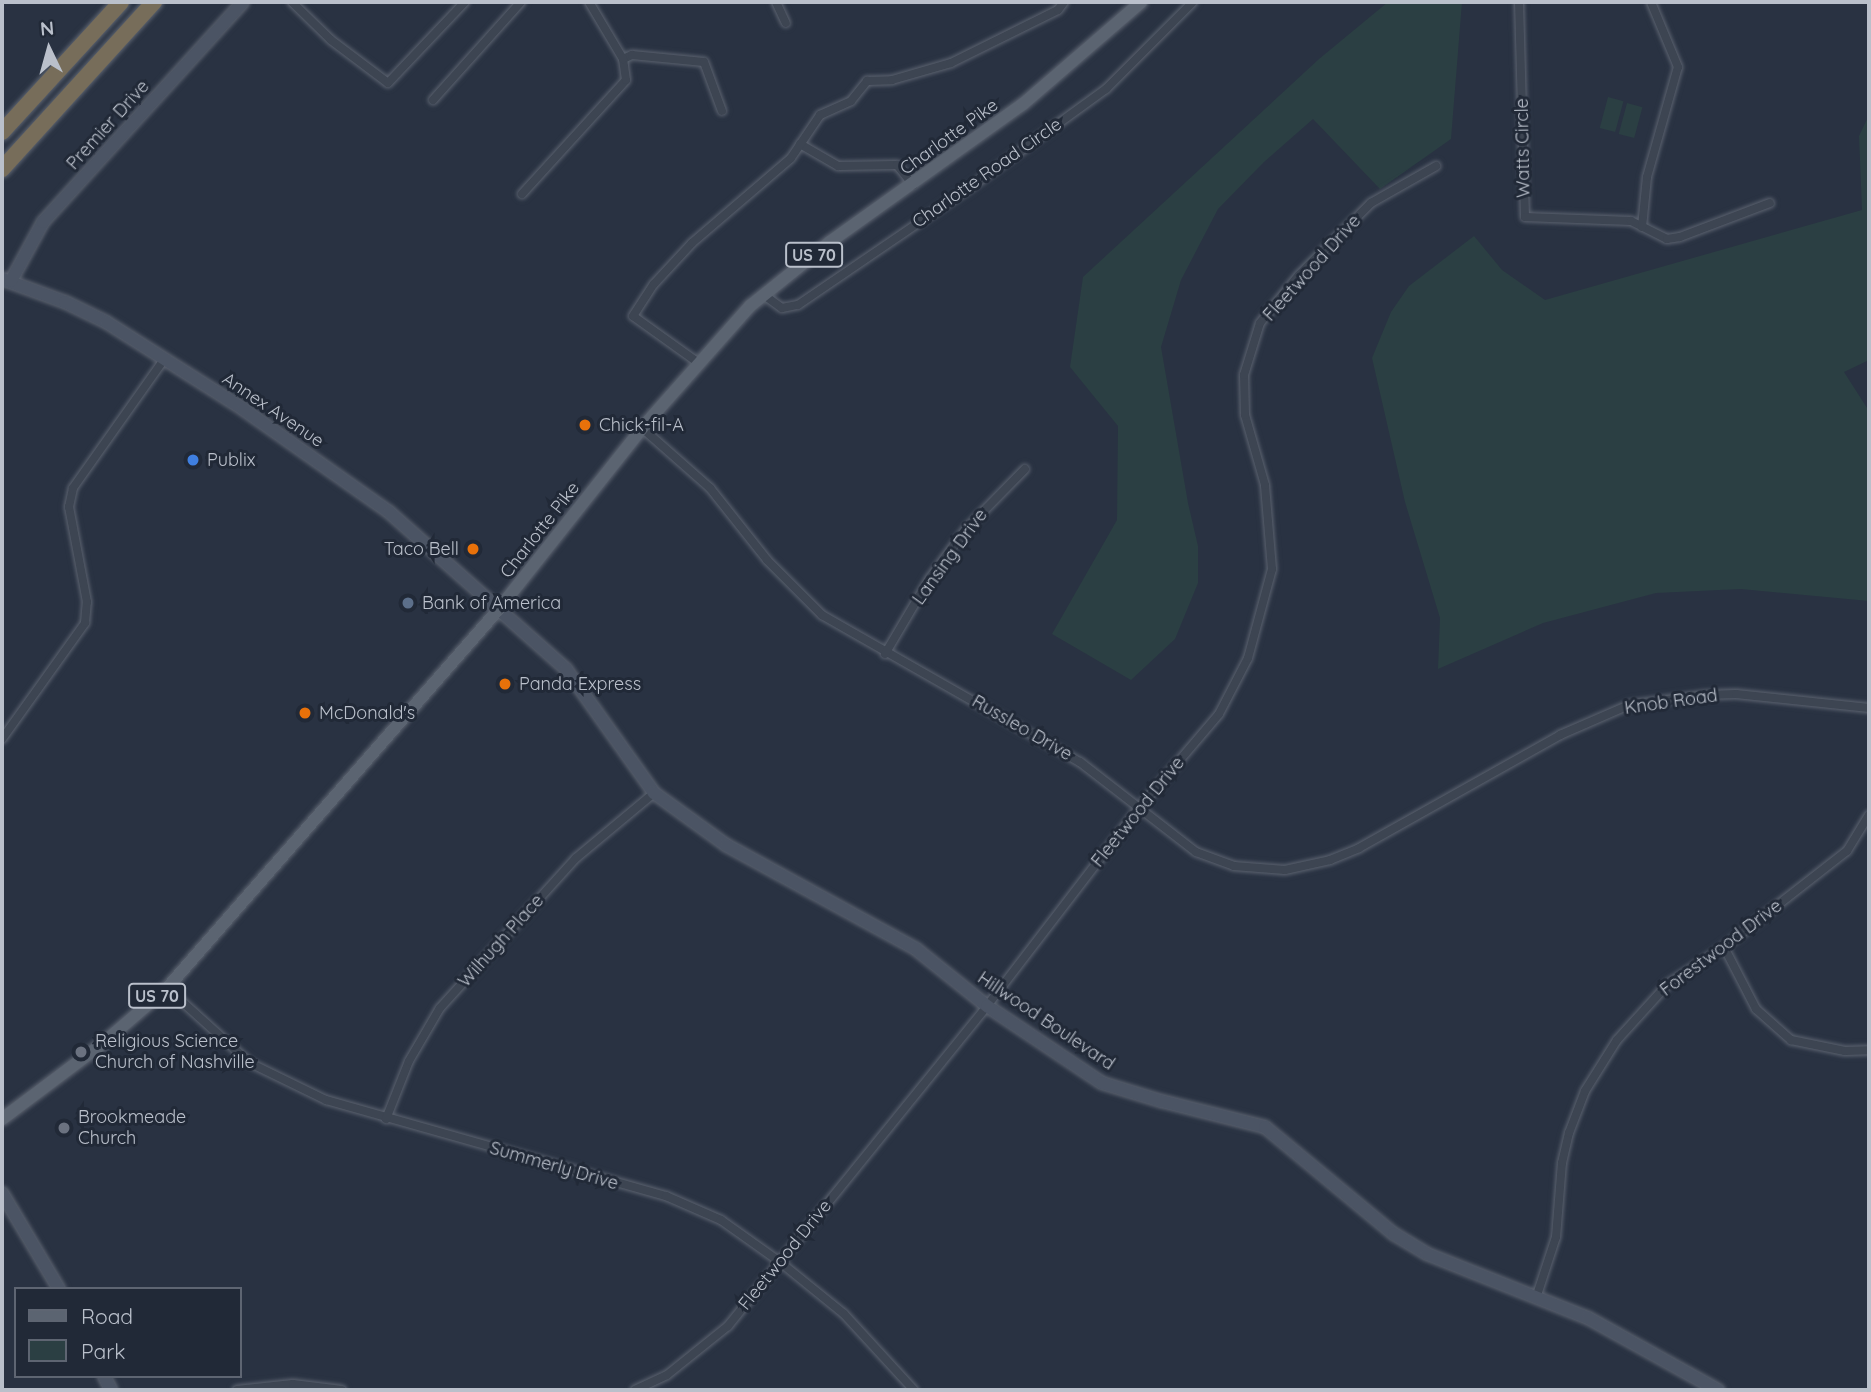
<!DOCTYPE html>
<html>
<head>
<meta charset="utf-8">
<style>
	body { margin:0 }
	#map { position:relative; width:1871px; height:1392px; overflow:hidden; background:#293242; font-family:Quicksand,sans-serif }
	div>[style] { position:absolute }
	.green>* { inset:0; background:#2b3f43; transform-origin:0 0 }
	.roads { filter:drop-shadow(0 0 2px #5b626f) drop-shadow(0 0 2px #5b626f) }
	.street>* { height:8px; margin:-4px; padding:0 4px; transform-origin:4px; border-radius:4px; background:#3d4552 }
	.secondary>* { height:12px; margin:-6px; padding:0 6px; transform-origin:6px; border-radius:6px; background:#4b5464 }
	.primary>* { height:12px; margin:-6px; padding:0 6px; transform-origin:6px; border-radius:6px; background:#5b6471 }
	.highway>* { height:16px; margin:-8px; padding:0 8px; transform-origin:8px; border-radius:8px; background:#776d5a }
	.dots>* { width:19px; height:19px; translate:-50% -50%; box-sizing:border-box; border:4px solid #212937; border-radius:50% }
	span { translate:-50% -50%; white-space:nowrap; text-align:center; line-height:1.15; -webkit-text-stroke:6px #212937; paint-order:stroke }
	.shield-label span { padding:2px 5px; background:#212937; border:2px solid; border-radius:5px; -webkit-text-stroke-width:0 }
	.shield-label { font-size:16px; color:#bac0cb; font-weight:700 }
	.street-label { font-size:18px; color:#bac0cb }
	.poi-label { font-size:18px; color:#bac0cb }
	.left { translate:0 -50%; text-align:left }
	.right { translate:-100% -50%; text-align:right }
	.frame { position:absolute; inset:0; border:4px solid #bac0cb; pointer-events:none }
	.legend { position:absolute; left:14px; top:1287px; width:228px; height:91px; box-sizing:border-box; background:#212937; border:2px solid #5e6572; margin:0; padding:9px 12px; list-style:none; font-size:21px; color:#bac0cb }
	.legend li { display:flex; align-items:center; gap:14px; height:35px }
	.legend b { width:35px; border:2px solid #5e6572 }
	.north { position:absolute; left:14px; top:14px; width:70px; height:70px; -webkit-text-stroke:5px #212937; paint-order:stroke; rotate:355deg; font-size:19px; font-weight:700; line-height:28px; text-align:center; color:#bac0cb }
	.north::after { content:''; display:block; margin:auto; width:24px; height:32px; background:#bac0cb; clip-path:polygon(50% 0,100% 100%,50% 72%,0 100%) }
</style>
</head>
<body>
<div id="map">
	<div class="green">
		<i style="clip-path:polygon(1388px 2px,1462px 2px,1451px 139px,1380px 189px,1313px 119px,1264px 162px,1218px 209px,1181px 280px,1161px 347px,1188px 503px,1198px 546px,1198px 583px,1175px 639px,1131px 680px,1052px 634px,1117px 520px,1118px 426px,1070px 367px,1083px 277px,1319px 59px)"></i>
		<i style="left:1608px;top:97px;width:16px;height:32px;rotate:15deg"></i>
		<i style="left:1627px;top:103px;width:16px;height:32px;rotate:15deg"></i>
		<i style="clip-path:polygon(1869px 115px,1869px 360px,1844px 372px,1869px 411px,1869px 601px,1741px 589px,1656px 593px,1543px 623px,1438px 669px,1440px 618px,1405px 502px,1372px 358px,1391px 312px,1409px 286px,1474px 236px,1502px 270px,1545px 300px,1862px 210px,1859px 136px)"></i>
	</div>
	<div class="roads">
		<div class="street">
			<i style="left:292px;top:2px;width:54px;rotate:44.3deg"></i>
			<i style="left:331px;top:40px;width:71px;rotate:37deg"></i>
			<i style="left:388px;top:83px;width:112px;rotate:-46.5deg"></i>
			<i style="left:776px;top:2px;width:23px;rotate:65deg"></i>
			<i style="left:1519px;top:2px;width:215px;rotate:88.4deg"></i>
			<i style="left:1525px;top:217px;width:106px;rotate:2.2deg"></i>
			<i style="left:1631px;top:221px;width:40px;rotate:26.6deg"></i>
			<i style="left:1667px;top:239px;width:13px;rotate:-9deg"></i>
			<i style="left:1680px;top:237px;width:96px;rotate:-20.7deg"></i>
			<i style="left:623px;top:59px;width:10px;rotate:-24deg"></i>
			<i style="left:632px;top:55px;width:72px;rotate:5.6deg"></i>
			<i style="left:704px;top:62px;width:52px;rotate:69.8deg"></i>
			<i style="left:433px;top:100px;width:132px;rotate:-48.1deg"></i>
			<i style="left:800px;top:144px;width:44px;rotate:30.1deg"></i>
			<i style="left:838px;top:166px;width:59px;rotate:-1deg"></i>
			<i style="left:897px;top:165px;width:26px;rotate:51deg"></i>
			<i style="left:522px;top:194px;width:154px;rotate:-47.6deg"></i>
			<i style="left:626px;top:80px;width:21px;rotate:-98deg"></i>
			<i style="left:623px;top:59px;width:66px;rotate:-120.8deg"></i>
			<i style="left:1642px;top:227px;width:50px;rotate:-84.3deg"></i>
			<i style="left:1647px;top:177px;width:114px;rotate:-74.3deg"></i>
			<i style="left:1678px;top:67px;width:70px;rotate:-112.6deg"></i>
			<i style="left:764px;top:295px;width:22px;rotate:36deg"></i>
			<i style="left:782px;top:308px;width:16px;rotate:-11deg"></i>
			<i style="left:798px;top:305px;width:209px;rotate:-34.3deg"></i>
			<i style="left:971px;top:187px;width:167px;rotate:-36deg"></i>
			<i style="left:1106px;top:89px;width:123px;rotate:-45deg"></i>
			<i style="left:700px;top:364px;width:82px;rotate:-144.4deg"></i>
			<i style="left:633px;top:316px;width:38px;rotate:-57deg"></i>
			<i style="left:654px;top:284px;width:56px;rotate:-47.2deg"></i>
			<i style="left:692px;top:243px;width:130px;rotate:-40.6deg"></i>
			<i style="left:791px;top:158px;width:52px;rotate:-56deg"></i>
			<i style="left:820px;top:115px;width:34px;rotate:-24deg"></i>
			<i style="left:851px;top:101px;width:26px;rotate:-51deg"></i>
			<i style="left:867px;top:81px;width:25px;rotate:-2deg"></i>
			<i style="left:892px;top:80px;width:61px;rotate:-16.1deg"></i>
			<i style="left:951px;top:63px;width:119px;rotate:-26.4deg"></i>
			<i style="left:1058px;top:10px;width:10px;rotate:-53deg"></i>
			<i style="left:642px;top:428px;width:91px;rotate:41.4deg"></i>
			<i style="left:710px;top:488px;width:92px;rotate:51.6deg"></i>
			<i style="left:767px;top:560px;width:78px;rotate:45deg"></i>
			<i style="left:822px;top:615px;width:297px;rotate:29.7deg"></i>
			<i style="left:1080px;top:762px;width:147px;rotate:37.8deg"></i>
			<i style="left:1196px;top:852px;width:40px;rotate:20.2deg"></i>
			<i style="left:1234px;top:866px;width:51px;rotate:4.5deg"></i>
			<i style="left:1285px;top:870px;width:46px;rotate:-12.5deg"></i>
			<i style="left:1330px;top:860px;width:31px;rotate:-22deg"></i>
			<i style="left:1359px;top:848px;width:231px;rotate:-29.3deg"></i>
			<i style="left:1560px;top:735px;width:75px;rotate:-23.5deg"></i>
			<i style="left:1629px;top:705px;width:78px;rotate:-7.4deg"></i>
			<i style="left:1706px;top:695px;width:30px;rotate:-2deg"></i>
			<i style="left:1736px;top:694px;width:134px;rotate:6deg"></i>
			<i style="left:885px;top:654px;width:88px;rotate:-59.4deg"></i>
			<i style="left:930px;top:578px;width:61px;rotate:-53.7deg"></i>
			<i style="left:966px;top:529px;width:84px;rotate:-45.5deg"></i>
			<i style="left:2px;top:739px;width:143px;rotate:-54.4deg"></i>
			<i style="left:85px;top:623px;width:21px;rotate:-85deg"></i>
			<i style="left:87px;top:602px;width:97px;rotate:-100.7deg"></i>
			<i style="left:69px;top:507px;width:19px;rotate:-78deg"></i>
			<i style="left:73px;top:488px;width:159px;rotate:-54.7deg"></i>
			<i style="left:1724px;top:947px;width:70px;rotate:62.7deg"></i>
			<i style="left:1756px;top:1009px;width:47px;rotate:41.5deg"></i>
			<i style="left:1791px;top:1040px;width:55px;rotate:11.5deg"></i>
			<i style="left:1845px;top:1051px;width:24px;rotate:-2deg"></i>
			<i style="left:167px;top:988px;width:112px;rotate:42.1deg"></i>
			<i style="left:250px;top:1063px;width:85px;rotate:26deg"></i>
			<i style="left:326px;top:1100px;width:353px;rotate:15.8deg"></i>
			<i style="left:666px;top:1196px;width:60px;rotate:23.6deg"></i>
			<i style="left:721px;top:1220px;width:72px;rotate:35.4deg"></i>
			<i style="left:780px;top:1262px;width:82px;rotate:39.1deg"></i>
			<i style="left:844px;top:1314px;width:103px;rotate:47.4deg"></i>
			<i style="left:386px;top:1119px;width:62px;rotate:-68.4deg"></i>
			<i style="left:409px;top:1061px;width:61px;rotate:-59.7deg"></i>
			<i style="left:440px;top:1008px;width:202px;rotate:-47.8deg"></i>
			<i style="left:576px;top:858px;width:102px;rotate:-39.8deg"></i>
			<i style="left:1537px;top:1295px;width:61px;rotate:-71.9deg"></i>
			<i style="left:1556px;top:1237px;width:74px;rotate:-85.4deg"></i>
			<i style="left:1562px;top:1163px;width:31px;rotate:-77deg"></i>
			<i style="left:1569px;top:1133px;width:45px;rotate:-69.1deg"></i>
			<i style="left:1585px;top:1091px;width:60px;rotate:-57.9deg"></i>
			<i style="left:1617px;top:1040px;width:76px;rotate:-47.7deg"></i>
			<i style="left:1668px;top:984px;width:67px;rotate:-33.5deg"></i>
			<i style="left:1724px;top:947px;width:156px;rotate:-38deg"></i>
			<i style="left:1847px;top:851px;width:42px;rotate:-58.6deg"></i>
			<i style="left:237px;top:1390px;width:56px;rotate:-6.1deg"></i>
			<i style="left:293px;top:1384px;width:49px;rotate:7deg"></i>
			<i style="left:635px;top:1390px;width:35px;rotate:-25deg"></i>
			<i style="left:667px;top:1375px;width:78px;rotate:-38.8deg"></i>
			<i style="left:728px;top:1326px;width:412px;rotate:-51deg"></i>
			<i style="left:987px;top:1006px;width:250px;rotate:-52.5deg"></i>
			<i style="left:1139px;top:808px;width:123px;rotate:-49.6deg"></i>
			<i style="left:1219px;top:714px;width:63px;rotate:-62.6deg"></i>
			<i style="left:1248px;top:658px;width:92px;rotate:-74.9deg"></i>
			<i style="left:1272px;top:569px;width:84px;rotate:-94.8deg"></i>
			<i style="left:1265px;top:485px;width:73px;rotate:-105.9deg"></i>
			<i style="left:1245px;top:415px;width:40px;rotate:-91.4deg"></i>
			<i style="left:1244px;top:375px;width:54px;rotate:-72.9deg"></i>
			<i style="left:1260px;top:323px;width:62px;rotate:-50.9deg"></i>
			<i style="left:1299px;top:275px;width:102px;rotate:-45deg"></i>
			<i style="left:1371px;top:203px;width:75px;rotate:-29.6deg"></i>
		</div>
		<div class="secondary">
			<i style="left:2px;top:279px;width:67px;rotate:20.1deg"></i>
			<i style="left:65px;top:302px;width:46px;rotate:26deg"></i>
			<i style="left:106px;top:322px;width:162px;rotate:32.4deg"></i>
			<i style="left:243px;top:409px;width:179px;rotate:35.2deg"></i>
			<i style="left:389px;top:512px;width:237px;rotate:41.6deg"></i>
			<i style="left:566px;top:669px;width:152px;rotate:54.6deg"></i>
			<i style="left:654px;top:793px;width:89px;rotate:35.8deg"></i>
			<i style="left:726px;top:845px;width:217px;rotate:28.7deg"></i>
			<i style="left:916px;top:949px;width:91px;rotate:38.8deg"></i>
			<i style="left:987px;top:1006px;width:138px;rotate:33.8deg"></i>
			<i style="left:1102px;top:1083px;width:62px;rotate:17deg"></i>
			<i style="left:1161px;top:1101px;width:107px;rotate:14deg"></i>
			<i style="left:1265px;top:1127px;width:168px;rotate:39.7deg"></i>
			<i style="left:1394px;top:1234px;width:39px;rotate:31deg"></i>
			<i style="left:1427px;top:1254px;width:173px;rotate:21.7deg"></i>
			<i style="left:1588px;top:1318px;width:149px;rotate:29deg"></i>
			<i style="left:11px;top:281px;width:67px;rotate:-61.5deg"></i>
			<i style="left:43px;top:222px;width:297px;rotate:-47.7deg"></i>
			<i style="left:2px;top:1193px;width:112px;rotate:59.3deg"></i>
			<i style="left:104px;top:1376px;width:16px;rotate:63deg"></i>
		</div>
		<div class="primary">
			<i style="left:2px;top:1119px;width:125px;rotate:-36.9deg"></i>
			<i style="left:102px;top:1044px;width:87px;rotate:-40.8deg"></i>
			<i style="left:168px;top:987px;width:501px;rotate:-48.8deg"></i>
			<i style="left:498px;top:610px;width:232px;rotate:-51.6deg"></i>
			<i style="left:642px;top:428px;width:163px;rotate:-48.5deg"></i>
			<i style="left:750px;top:306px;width:102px;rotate:-38.7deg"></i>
			<i style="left:830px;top:242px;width:237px;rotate:-35.6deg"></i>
			<i style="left:1023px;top:104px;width:156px;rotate:-40.8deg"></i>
		</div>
		<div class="highway">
			<i style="left:2px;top:132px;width:176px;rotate:-47.5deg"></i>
			<i style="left:2px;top:169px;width:226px;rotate:-47.7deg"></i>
		</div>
	</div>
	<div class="dots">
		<i style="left:585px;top:425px;background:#e8710a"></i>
		<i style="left:193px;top:460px;background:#3f7fe0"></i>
		<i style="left:473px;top:549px;background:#e8710a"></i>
		<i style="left:408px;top:603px;background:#5c6f8a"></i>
		<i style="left:505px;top:684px;background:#e8710a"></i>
		<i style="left:305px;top:713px;background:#e8710a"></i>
		<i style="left:81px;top:1052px;background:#6b7280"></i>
		<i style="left:64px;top:1128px;background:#6b7280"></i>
	</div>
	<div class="shield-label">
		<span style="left:814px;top:255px">US 70</span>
		<span style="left:157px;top:996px">US 70</span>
	</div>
	<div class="street-label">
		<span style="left:108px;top:125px;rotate:-48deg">Premier Drive</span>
		<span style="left:949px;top:137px;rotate:-36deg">Charlotte Pike</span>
		<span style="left:1523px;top:148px;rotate:-91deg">Watts Circle</span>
		<span style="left:987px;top:173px;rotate:-35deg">Charlotte Road Circle</span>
		<span style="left:1312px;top:268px;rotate:-48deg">Fleetwood Drive</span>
		<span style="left:273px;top:410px;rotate:34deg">Annex Avenue</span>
		<span style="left:540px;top:530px;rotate:-52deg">Charlotte Pike</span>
		<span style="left:950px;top:557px;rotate:-54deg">Lansing Drive</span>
		<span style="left:1671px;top:702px;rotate:-8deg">Knob Road</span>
		<span style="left:1022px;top:728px;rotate:30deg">Russleo Drive</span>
		<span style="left:1138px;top:812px;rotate:-51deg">Fleetwood Drive</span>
		<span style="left:501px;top:941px;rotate:-48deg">Wilhugh Place</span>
		<span style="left:1721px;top:948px;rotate:-37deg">Forestwood Drive</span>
		<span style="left:1046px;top:1021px;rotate:34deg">Hillwood Boulevard</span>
		<span style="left:554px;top:1166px;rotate:16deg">Summerly Drive</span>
		<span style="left:785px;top:1255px;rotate:-51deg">Fleetwood Drive</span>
	</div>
	<div class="poi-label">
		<span class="left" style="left:599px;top:425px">Chick-fil-A</span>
		<span class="left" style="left:207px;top:460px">Publix</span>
		<span class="right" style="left:459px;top:549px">Taco Bell</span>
		<span class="left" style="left:422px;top:603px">Bank of America</span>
		<span class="left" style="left:519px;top:684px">Panda Express</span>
		<span class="left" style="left:319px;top:713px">McDonald's</span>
		<span class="left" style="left:95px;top:1052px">Religious Science<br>Church of Nashville</span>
		<span class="left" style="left:78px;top:1128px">Brookmeade<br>Church</span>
	</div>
	<div class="frame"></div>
	<ul class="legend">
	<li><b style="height:9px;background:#5b6471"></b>Road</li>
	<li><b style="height:19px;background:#2b3f43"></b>Park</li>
	</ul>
	<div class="north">N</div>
</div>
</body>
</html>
